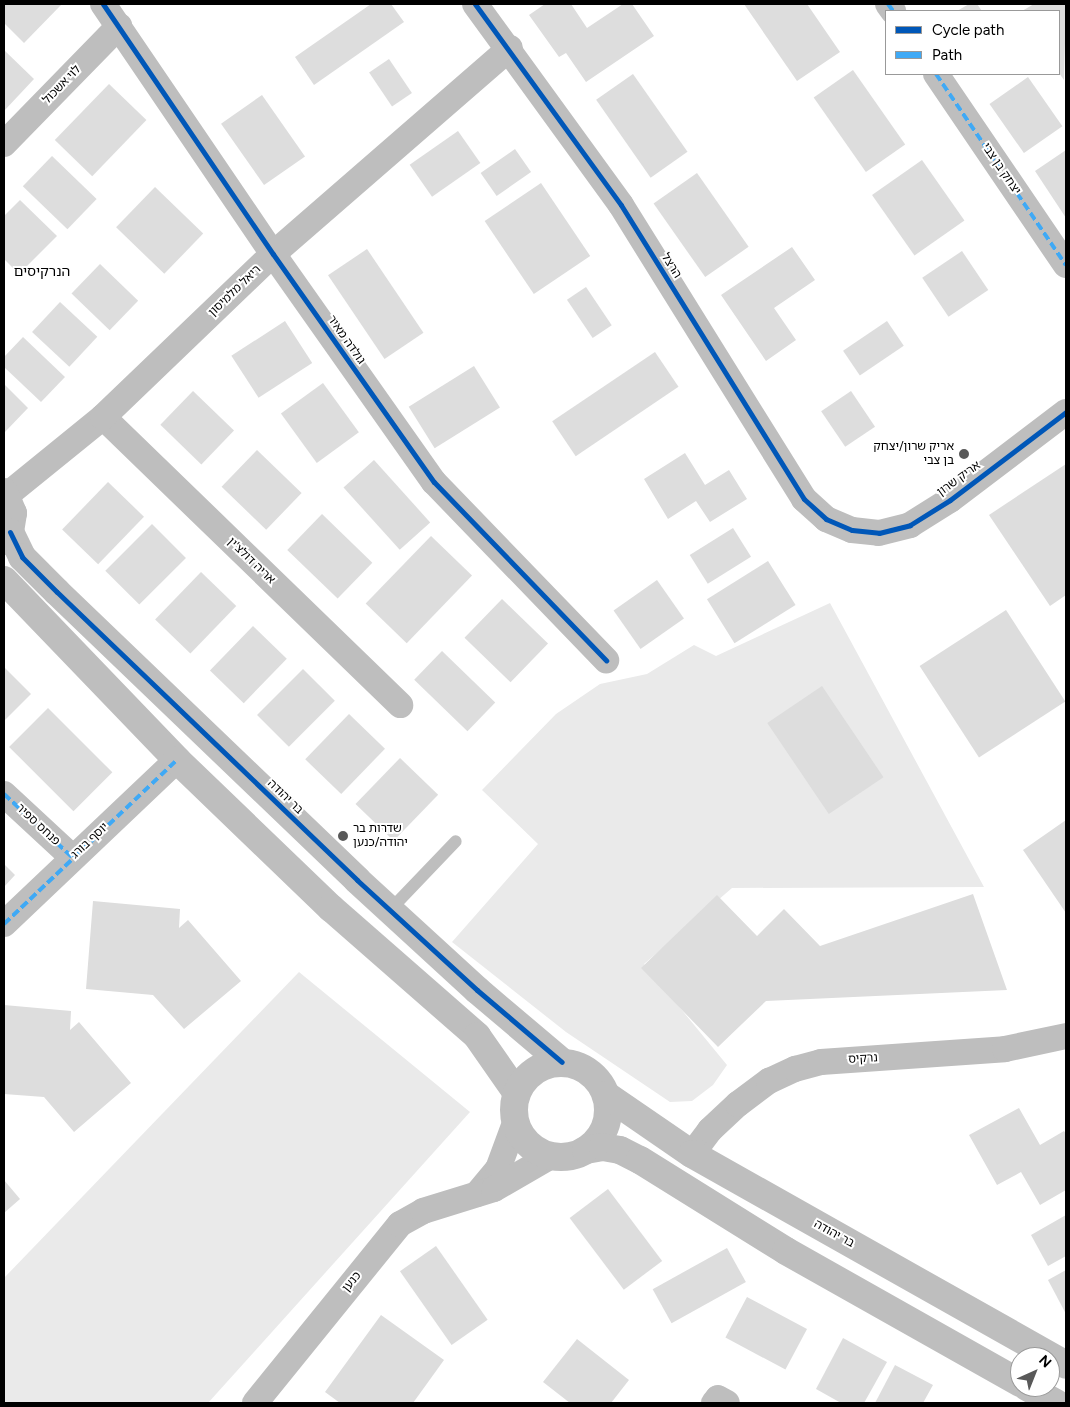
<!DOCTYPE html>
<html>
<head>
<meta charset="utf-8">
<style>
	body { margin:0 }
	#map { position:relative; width:1070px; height:1407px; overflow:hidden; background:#fff; font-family:Figtree,"Noto Sans Hebrew",sans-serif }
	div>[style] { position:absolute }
	.green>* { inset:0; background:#eaeaea }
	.building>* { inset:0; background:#ddd; transform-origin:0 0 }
	.service>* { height:12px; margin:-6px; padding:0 6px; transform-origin:6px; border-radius:6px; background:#bebebe }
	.minor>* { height:26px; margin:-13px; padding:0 13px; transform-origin:13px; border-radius:13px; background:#bebebe }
	.tertiary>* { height:28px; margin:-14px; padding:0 14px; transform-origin:14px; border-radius:14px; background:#bebebe }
	.tertiary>.ring { margin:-14px; padding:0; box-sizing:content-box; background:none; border:28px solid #bebebe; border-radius:50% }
	.quiet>* { height:4px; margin-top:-2px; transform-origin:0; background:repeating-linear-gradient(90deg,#3fa9f5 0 8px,transparent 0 12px) }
	.cycleway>* { height:5px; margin:-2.5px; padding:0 2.5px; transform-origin:2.5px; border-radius:2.5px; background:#0057b8 }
	.dots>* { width:14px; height:14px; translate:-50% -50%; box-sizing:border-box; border:2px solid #fff; border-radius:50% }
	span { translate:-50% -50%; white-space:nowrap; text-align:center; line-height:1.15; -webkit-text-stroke:4px #fff; paint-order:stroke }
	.street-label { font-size:12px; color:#000 }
	.poi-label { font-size:12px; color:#000 }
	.right { translate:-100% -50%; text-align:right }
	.left { translate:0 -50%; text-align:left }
	.neighbourhood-label { font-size:14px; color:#000 }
	.frame { position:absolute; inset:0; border:5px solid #000; pointer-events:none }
	.legend { position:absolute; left:885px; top:10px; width:175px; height:65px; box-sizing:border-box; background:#fff; border:1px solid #999; margin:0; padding:6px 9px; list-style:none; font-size:15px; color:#000 }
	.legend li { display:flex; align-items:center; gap:10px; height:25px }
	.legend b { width:25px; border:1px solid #999 }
	.north { position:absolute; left:1010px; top:1347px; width:50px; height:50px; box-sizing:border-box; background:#fff; border:1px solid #999; border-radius:50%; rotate:44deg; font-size:14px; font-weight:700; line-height:20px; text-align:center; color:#000 }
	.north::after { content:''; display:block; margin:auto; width:18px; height:22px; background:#595959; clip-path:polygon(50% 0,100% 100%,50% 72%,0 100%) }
</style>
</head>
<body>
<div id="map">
	<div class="green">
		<i style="clip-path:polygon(830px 603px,984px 887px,732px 888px,644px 964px,727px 1065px,713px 1085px,692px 1101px,670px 1102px,566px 1032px,452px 942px,538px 844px,482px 790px,556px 714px,600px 684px,647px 674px,694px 645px,716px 656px)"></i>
		<i style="clip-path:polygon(299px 972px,470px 1112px,208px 1403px,4px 1403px,4px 1278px)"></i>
	</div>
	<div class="building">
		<i style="clip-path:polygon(4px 4px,62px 4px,24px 43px,4px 23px)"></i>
		<i style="clip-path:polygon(371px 4px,391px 4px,404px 22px,314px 85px,295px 57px)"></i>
		<i style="clip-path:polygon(545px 4px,571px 4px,587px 28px,623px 4px,632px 4px,654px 36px,586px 82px,566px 53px,559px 57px,529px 15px)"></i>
		<i style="clip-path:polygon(744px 4px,807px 4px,840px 52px,797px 81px)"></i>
		<i style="clip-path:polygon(969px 4px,977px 4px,982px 11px,957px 11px)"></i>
		<i style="clip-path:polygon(1034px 4px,1066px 5px,1064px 80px,1059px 73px,1059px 11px,1022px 11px)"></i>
		<i style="clip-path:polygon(4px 50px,34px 79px,4px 111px)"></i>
		<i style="left:389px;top:59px;width:41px;height:24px;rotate:56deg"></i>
		<i style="left:853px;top:70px;width:91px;height:48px;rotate:55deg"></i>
		<i style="left:633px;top:74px;width:95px;height:45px;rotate:55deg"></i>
		<i style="left:1028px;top:77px;width:60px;height:47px;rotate:55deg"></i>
		<i style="left:109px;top:84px;width:52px;height:78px;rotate:44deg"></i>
		<i style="left:262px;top:95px;width:75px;height:50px;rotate:55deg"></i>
		<i style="left:458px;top:131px;width:39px;height:59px;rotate:55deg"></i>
		<i style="left:515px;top:149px;width:28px;height:42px;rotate:55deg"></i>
		<i style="clip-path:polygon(1066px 150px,1066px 218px,1035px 171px)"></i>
		<i style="left:52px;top:156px;width:62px;height:42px;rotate:44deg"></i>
		<i style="left:922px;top:160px;width:74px;height:61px;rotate:55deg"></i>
		<i style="left:697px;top:173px;width:90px;height:53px;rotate:55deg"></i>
		<i style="left:541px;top:183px;width:88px;height:68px;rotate:56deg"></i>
		<i style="left:155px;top:187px;width:67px;height:56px;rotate:44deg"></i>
		<i style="clip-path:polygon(20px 200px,57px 236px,19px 274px,4px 259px,4px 216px)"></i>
		<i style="clip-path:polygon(792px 247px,815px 280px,774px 308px,796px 340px,766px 361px,721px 295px)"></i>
		<i style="left:367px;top:249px;width:101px;height:47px;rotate:56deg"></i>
		<i style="left:962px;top:251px;width:47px;height:48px;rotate:56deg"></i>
		<i style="left:100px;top:264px;width:53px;height:41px;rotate:44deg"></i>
		<i style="left:586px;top:287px;width:46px;height:23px;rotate:56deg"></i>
		<i style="left:60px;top:302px;width:51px;height:41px;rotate:43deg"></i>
		<i style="left:285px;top:321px;width:50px;height:64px;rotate:57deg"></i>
		<i style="left:887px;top:321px;width:30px;height:53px;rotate:56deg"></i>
		<i style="clip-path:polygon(23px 337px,65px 377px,41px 402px,4px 367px,4px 357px)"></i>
		<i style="left:655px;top:352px;width:42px;height:124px;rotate:56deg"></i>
		<i style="left:474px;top:366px;width:49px;height:77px;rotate:58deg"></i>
		<i style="left:323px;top:383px;width:61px;height:52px;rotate:54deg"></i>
		<i style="clip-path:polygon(4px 384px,28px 408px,4px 433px)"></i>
		<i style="left:193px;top:391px;width:57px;height:47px;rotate:44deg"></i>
		<i style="left:851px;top:391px;width:43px;height:36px;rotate:56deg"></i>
		<i style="left:257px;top:450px;width:62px;height:51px;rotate:44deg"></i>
		<i style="clip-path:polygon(685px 453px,705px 485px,729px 470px,747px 499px,710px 522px,696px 501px,668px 519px,644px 479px)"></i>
		<i style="left:374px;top:460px;width:84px;height:41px;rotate:48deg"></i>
		<i style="clip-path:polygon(1066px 464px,1066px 595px,1050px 606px,989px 515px)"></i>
		<i style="left:108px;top:482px;width:50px;height:66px;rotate:44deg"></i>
		<i style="left:322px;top:514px;width:70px;height:50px;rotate:44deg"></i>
		<i style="left:152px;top:524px;width:48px;height:66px;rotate:45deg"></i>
		<i style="left:733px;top:528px;width:34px;height:51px;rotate:58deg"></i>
		<i style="left:431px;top:536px;width:57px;height:94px;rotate:44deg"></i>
		<i style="left:768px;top:561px;width:52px;height:72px;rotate:58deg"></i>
		<i style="left:201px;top:572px;width:49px;height:66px;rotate:44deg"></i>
		<i style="left:657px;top:580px;width:47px;height:53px;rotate:55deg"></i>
		<i style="left:502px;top:599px;width:64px;height:54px;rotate:44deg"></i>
		<i style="left:1006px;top:610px;width:109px;height:103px;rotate:57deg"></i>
		<i style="left:253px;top:626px;width:47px;height:62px;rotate:44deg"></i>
		<i style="left:442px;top:651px;width:74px;height:40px;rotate:44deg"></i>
		<i style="clip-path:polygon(4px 667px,31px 694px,4px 721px)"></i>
		<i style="left:303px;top:669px;width:45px;height:65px;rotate:45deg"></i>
		<i style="left:822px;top:686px;width:110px;height:66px;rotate:56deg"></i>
		<i style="left:48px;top:708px;width:91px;height:55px;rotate:45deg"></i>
		<i style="left:349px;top:714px;width:50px;height:63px;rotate:44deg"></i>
		<i style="left:400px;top:758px;width:53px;height:64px;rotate:44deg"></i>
		<i style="clip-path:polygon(1066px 820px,1066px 913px,1023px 850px)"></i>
		<i style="clip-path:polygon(4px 864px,15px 875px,4px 887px)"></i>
		<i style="clip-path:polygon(973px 894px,1007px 990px,766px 1001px,718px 1047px,641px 968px,717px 895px,757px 936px,784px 909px,820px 946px)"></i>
		<i style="clip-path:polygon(93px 901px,180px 909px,179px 928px,188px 920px,241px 981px,184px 1029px,153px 995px,86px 989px)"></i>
		<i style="clip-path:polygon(4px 1005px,71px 1011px,70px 1030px,79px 1022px,131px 1083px,74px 1132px,44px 1097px,4px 1094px)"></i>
		<i style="clip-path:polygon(1019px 1108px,1040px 1145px,1064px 1131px,1066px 1134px,1066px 1190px,1040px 1205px,1021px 1172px,997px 1185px,969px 1135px)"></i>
		<i style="clip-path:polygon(4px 1180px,20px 1199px,4px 1213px)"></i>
		<i style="left:608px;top:1189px;width:90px;height:48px;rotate:53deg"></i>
		<i style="clip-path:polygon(1066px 1215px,1066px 1256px,1048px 1266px,1031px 1235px)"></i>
		<i style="left:436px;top:1246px;width:90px;height:44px;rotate:55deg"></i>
		<i style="left:727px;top:1248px;width:39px;height:85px;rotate:61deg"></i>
		<i style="clip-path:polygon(1066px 1270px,1066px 1314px,1048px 1280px)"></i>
		<i style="left:747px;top:1297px;width:68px;height:46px;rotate:28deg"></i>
		<i style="clip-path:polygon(381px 1315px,444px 1360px,413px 1403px,340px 1403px,325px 1392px)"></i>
		<i style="clip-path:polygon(843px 1338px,887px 1362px,864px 1403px,841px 1403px,816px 1389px)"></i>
		<i style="clip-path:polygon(577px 1339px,629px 1380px,611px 1403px,570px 1403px,543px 1382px)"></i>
		<i style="clip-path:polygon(895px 1365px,933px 1385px,923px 1403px,875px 1403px)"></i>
	</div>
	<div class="service">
		<i style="left:390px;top:910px;width:95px;rotate:-46.3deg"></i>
	</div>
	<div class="minor">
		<i style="left:103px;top:4px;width:302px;rotate:55.8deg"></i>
		<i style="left:273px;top:254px;width:279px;rotate:54.8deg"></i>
		<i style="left:434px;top:482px;width:248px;rotate:46deg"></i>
		<i style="left:475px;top:4px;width:248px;rotate:54deg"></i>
		<i style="left:621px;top:205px;width:346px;rotate:58.1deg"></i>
		<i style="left:804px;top:499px;width:30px;rotate:42deg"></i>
		<i style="left:826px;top:519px;width:28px;rotate:23deg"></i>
		<i style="left:852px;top:530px;width:27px;rotate:6deg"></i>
		<i style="left:879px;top:533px;width:32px;rotate:-14deg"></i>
		<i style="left:910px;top:525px;width:47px;rotate:-32deg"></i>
		<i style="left:950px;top:500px;width:146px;rotate:-37.2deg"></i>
		<i style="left:888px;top:4px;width:9px;rotate:54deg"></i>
		<i style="left:936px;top:74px;width:231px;rotate:55.8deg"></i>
		<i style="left:4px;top:144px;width:165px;rotate:-45.7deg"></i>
		<i style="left:103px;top:417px;width:414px;rotate:44.1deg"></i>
		<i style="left:7px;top:495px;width:124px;rotate:-39.1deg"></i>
		<i style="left:103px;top:417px;width:236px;rotate:-43.8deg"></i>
		<i style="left:273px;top:254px;width:314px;rotate:-41deg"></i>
		<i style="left:4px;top:794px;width:93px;rotate:42.8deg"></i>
		<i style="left:4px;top:924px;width:238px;rotate:-43.5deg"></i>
		<i style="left:692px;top:1154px;width:30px;rotate:-53deg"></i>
		<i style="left:710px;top:1130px;width:38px;rotate:-43deg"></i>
		<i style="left:738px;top:1104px;width:39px;rotate:-37deg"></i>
		<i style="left:769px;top:1081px;width:29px;rotate:-25deg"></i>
		<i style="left:795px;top:1069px;width:27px;rotate:-15deg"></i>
		<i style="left:821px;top:1062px;width:184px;rotate:-4deg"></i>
		<i style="left:1005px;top:1049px;width:62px;rotate:-12deg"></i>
		<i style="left:477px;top:1194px;width:33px;rotate:-50deg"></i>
		<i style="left:498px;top:1169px;width:49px;rotate:-69.7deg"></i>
		<i style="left:255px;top:1403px;width:230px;rotate:-51deg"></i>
		<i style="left:400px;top:1224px;width:26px;rotate:-29deg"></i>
		<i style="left:423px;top:1211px;width:74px;rotate:-17.2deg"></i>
		<i style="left:494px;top:1189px;width:66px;rotate:-30.1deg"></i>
		<i style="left:714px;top:1403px;width:6px;rotate:-51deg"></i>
		<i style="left:718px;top:1398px;width:10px;rotate:29deg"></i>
	</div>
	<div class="tertiary">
		<i style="left:4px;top:492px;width:23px;rotate:67deg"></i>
		<i style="left:13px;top:513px;width:19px;rotate:99deg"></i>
		<i style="left:10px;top:532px;width:11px;rotate:124deg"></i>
		<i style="left:10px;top:532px;width:28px;rotate:64deg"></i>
		<i style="left:22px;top:557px;width:49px;rotate:45deg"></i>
		<i style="left:57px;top:592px;width:416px;rotate:43.8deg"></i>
		<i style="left:357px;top:880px;width:163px;rotate:42.5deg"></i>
		<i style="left:477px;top:990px;width:111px;rotate:40.3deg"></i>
		<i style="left:4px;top:580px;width:250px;rotate:46.1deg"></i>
		<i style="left:177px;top:760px;width:214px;rotate:43.9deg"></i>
		<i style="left:331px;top:908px;width:194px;rotate:41.2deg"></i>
		<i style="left:477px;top:1036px;width:68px;rotate:55.1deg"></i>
		<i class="ring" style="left:514px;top:1063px;width:66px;height:66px"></i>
		<i style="left:606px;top:1095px;width:104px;rotate:34.5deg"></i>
		<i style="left:692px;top:1154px;width:429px;rotate:29.4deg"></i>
		<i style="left:586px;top:1150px;width:17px;rotate:-10deg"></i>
		<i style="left:603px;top:1147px;width:17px;rotate:10deg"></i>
		<i style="left:620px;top:1150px;width:22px;rotate:27deg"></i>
		<i style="left:640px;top:1160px;width:172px;rotate:31.9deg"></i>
		<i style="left:786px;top:1251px;width:269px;rotate:29.4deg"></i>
		<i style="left:1027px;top:1387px;width:33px;rotate:29deg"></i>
	</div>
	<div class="quiet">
		<i style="left:888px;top:4px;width:9px;rotate:54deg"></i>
		<i style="left:936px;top:74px;width:231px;rotate:55.8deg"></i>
		<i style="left:4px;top:794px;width:93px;rotate:42.8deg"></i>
		<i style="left:4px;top:924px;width:238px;rotate:-43.5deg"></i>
	</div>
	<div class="cycleway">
		<i style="left:103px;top:4px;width:302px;rotate:55.8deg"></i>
		<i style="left:273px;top:254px;width:279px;rotate:54.8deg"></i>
		<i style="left:434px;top:482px;width:248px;rotate:46deg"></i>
		<i style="left:475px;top:4px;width:248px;rotate:54deg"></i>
		<i style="left:621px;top:205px;width:346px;rotate:58.1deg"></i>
		<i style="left:804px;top:499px;width:30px;rotate:42deg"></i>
		<i style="left:826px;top:519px;width:28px;rotate:23deg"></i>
		<i style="left:852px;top:530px;width:27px;rotate:6deg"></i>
		<i style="left:879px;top:533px;width:32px;rotate:-14deg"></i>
		<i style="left:910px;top:525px;width:47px;rotate:-32deg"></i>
		<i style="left:950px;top:500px;width:146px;rotate:-37.2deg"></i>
		<i style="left:10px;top:532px;width:28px;rotate:64deg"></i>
		<i style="left:22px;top:557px;width:49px;rotate:45deg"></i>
		<i style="left:57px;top:592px;width:416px;rotate:43.8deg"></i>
		<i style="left:357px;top:880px;width:163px;rotate:42.5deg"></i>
		<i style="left:477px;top:990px;width:111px;rotate:40.3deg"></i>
	</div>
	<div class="dots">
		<i style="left:964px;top:454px;background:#595959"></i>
		<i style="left:343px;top:836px;background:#595959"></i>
	</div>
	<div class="street-label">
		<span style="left:62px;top:85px;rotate:-46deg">לוי אשכול</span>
		<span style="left:1001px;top:169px;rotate:56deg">יצחק בן צבי</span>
		<span style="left:671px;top:266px;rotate:58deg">הרצל</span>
		<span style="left:235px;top:291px;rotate:-44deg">ריאל מלמיסון</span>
		<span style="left:346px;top:340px;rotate:55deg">גולדה מאיר</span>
		<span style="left:959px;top:479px;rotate:-36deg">אריק שרון</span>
		<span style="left:251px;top:561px;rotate:44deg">אריה דולצ'ין</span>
		<span style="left:285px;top:797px;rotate:44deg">בר יהודה</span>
		<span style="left:38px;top:825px;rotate:43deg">פנחס ספיר</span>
		<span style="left:90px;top:841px;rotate:-43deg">יוסף בורג</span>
		<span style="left:863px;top:1059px;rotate:-4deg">נרקיס</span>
		<span style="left:834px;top:1234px;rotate:29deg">בר יהודה</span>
		<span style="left:352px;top:1282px;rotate:-51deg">כנען</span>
	</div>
	<div class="poi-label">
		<span class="right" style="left:954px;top:454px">אריק שרון/יצחק<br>בן צבי</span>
		<span class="left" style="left:353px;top:836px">שדרות בר<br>יהודה/כנען</span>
	</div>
	<div class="neighbourhood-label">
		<span style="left:42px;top:272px">הנרקיסים</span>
	</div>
	<div class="frame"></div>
	<ul class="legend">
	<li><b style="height:6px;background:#0057b8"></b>Cycle path</li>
	<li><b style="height:6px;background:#3fa9f5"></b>Path</li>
	</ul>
	<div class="north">N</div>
</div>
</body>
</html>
